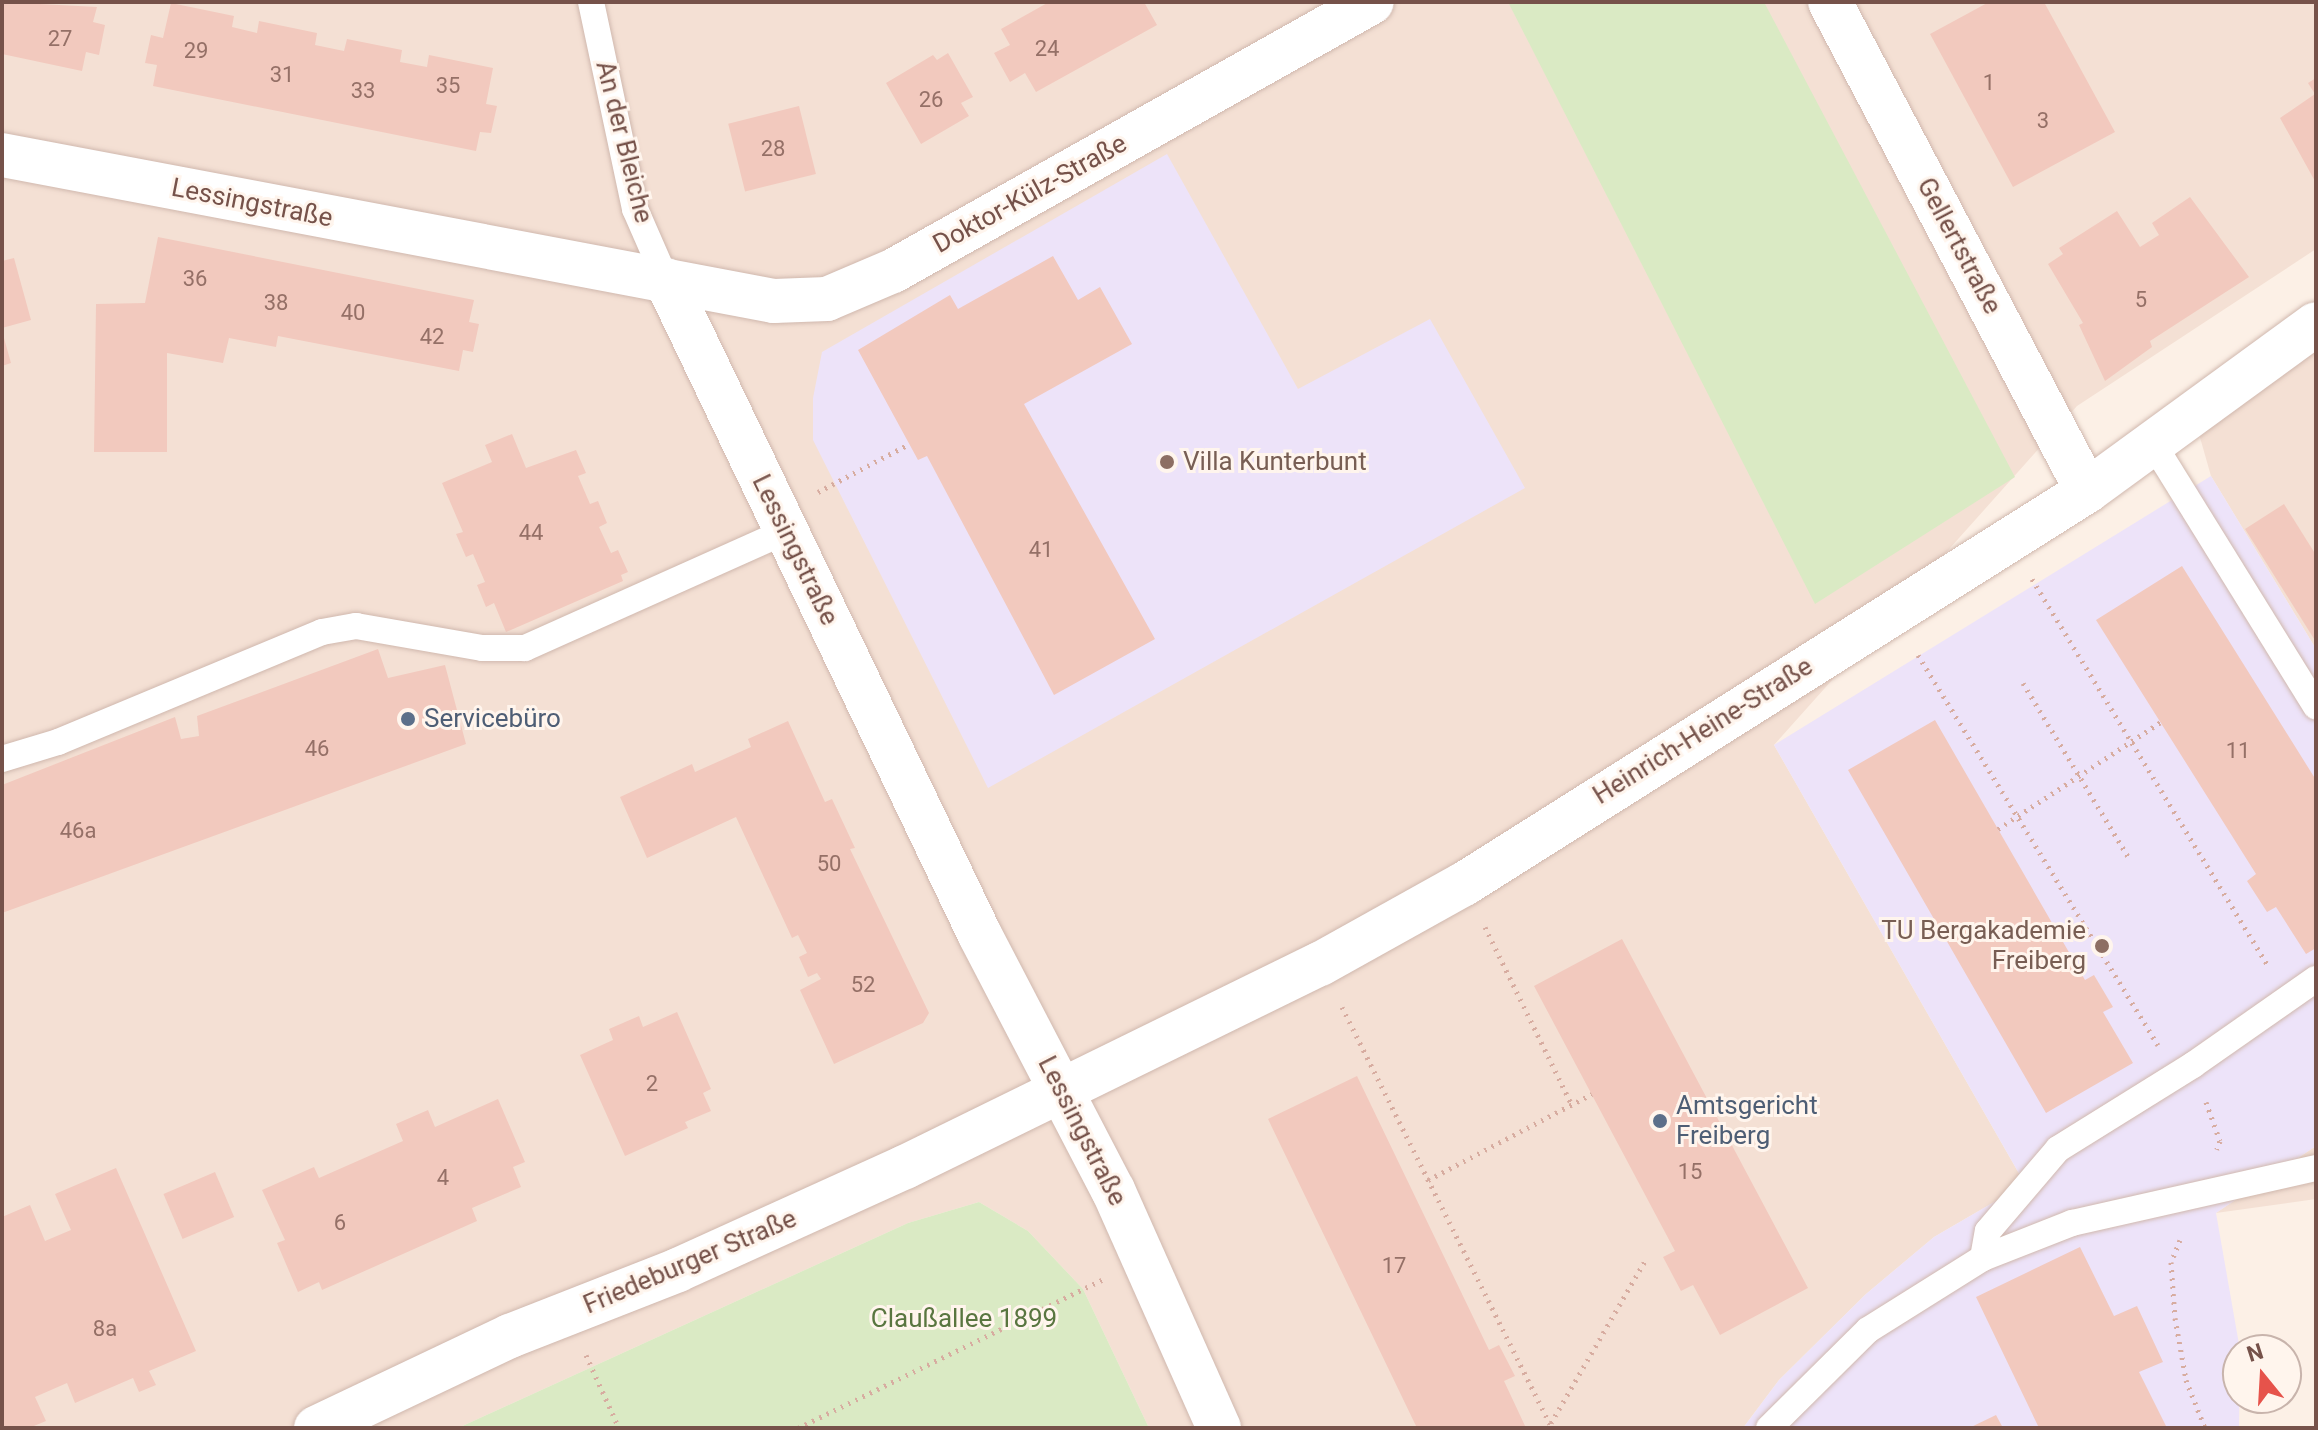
<!DOCTYPE html>
<html>
<head>
<meta charset="utf-8">
<style>
	body { margin:0 }
	#map { position:relative; width:2318px; height:1430px; overflow:hidden; background:#fcf0e6; font-family:Roboto,sans-serif }
	div>[style] { position:absolute }
	.residential>* { inset:0; background:#f4e0d4 }
	.education>* { inset:0; background:#ede3f9 }
	.green>* { inset:0; background:#daeac4 }
	.building>* { inset:0; background:#f2c9be; transform-origin:0 0 }
	.path>* { height:5px; margin-top:-2.5px; transform-origin:0; background:repeating-linear-gradient(90deg,#d7aca0 0 2px,transparent 0 8px) }
	.roads { filter:drop-shadow(0 0 2px #d0b8ae) drop-shadow(0 0 2px #d0b8ae) }
	.service>* { height:26px; margin:-13px; padding:0 13px; transform-origin:13px; border-radius:13px; background:#fff }
	.minor>* { height:44px; margin:-22px; padding:0 22px; transform-origin:22px; border-radius:22px; background:#fff }
	.dots>* { width:22px; height:22px; translate:-50% -50%; box-sizing:border-box; border:4px solid #fff5ed; border-radius:50% }
	span { translate:-50% -50%; white-space:nowrap; text-align:center; line-height:1.15; -webkit-text-stroke:6px #fff5ed; paint-order:stroke }
	.number-label { font-size:22px; color:#957067 }
	.number-label span { -webkit-text-stroke-width:0 }
	.street-label { font-size:26px; color:#76524a }
	.education-label { font-size:26px; color:#785e54 }
	.left { translate:0 -50%; text-align:left }
	.right { translate:-100% -50%; text-align:right }
	.service-label { font-size:26px; color:#4e5e75 }
	.park-label { font-size:26px; color:#597640 }
	.frame { position:absolute; inset:0; border:4px solid #76524a; pointer-events:none }
	.north { position:absolute; left:2222px; top:1334px; width:80px; height:80px; box-sizing:border-box; background:#fff5ed; border:2px solid #c8b4ac; border-radius:50%; rotate:342deg; font-size:22px; font-weight:700; line-height:32px; text-align:center; color:#76524a }
	.north::after { content:''; display:block; margin:auto; width:28px; height:36px; background:#e6534b; clip-path:polygon(50% 0,100% 100%,50% 72%,0 100%) }
</style>
</head>
<body>
<div id="map">
	<div class="residential">
		<i style="clip-path:polygon(2px 2px,2316px 2px,2316px 249px,2077px 406px,1774px 745px,2025px 1184px,1934px 1237px,1866px 1294px,1779px 1380px,1743px 1428px,1149px 1428px,1083px 1289px,1028px 1231px,979px 1202px,908px 1223px,458px 1428px,2px 1428px)"></i>
		<i style="clip-path:polygon(2316px 346px,2316px 649px,2211px 476px,2199px 434px)"></i>
		<i style="clip-path:polygon(2316px 1146px,2316px 1199px,2216px 1213px)"></i>
	</div>
	<div class="education">
		<i style="clip-path:polygon(1167px 154px,1298px 389px,1430px 319px,1525px 488px,988px 788px,813px 440px,813px 398px,822px 352px)"></i>
		<i style="clip-path:polygon(2211px 476px,2316px 649px,2316px 1146px,2216px 1213px,2240px 1350px,2239px 1428px,1743px 1428px,1779px 1380px,1866px 1294px,1934px 1237px,2025px 1184px,1774px 745px)"></i>
	</div>
	<div class="green">
		<i style="clip-path:polygon(1508px 2px,1764px 2px,2015px 477px,1815px 604px)"></i>
		<i style="clip-path:polygon(979px 1202px,1028px 1231px,1083px 1289px,1149px 1428px,458px 1428px,908px 1223px)"></i>
	</div>
	<div class="building">
		<i style="clip-path:polygon(2px 2px,97px 7px,93px 22px,105px 25px,99px 55px,86px 52px,82px 71px,2px 54px)"></i>
		<i style="clip-path:polygon(1049px 2px,1144px 2px,1157px 25px,1036px 92px,1025px 73px,1010px 82px,994px 53px,1010px 45px,1001px 29px)"></i>
		<i style="clip-path:polygon(1989px 2px,2044px 2px,2115px 132px,2013px 187px,1930px 34px)"></i>
		<i style="clip-path:polygon(171px 3px,234px 16px,232px 27px,257px 33px,259px 21px,317px 33px,315px 45px,344px 51px,347px 39px,402px 50px,400px 62px,427px 67px,429px 55px,493px 68px,486px 104px,497px 106px,491px 133px,480px 132px,476px 151px,153px 86px,157px 65px,145px 63px,151px 35px,163px 38px)"></i>
		<i style="clip-path:polygon(948px 53px,973px 97px,961px 103px,969px 116px,921px 144px,886px 83px,933px 55px,937px 60px)"></i>
		<i style="clip-path:polygon(2316px 78px,2316px 183px,2280px 118px,2315px 94px,2308px 83px)"></i>
		<i style="left:799px;top:106px;width:70px;height:73px;rotate:76deg"></i>
		<i style="clip-path:polygon(2190px 197px,2249px 277px,2150px 341px,2152px 347px,2105px 381px,2079px 325px,2083px 323px,2048px 264px,2063px 254px,2059px 248px,2117px 211px,2140px 247px,2159px 235px,2152px 223px)"></i>
		<i style="clip-path:polygon(158px 237px,474px 300px,469px 322px,479px 324px,473px 352px,463px 350px,459px 371px,278px 336px,276px 347px,229px 338px,223px 363px,167px 353px,167px 452px,94px 452px,96px 304px,145px 303px)"></i>
		<i style="clip-path:polygon(1053px 256px,1078px 300px,1100px 287px,1132px 344px,1024px 404px,1155px 639px,1054px 695px,927px 456px,918px 460px,858px 350px,950px 295px,958px 309px)"></i>
		<i style="clip-path:polygon(14px 258px,31px 320px,2px 328px,2px 261px)"></i>
		<i style="clip-path:polygon(2px 331px,11px 363px,2px 366px)"></i>
		<i style="clip-path:polygon(512px 434px,526px 468px,576px 450px,586px 473px,578px 476px,590px 504px,598px 501px,607px 523px,599px 527px,611px 553px,618px 550px,628px 572px,621px 575px,623px 581px,506px 632px,494px 603px,486px 607px,477px 585px,485px 582px,473px 554px,466px 557px,456px 534px,463px 532px,442px 483px,492px 462px,485px 445px)"></i>
		<i style="clip-path:polygon(2284px 504px,2316px 555px,2316px 642px,2245px 529px)"></i>
		<i style="clip-path:polygon(2182px 566px,2316px 780px,2316px 948px,2306px 954px,2276px 907px,2267px 912px,2247px 881px,2256px 874px,2096px 620px)"></i>
		<i style="clip-path:polygon(378px 649px,388px 678px,445px 665px,466px 744px,2px 913px,2px 785px,175px 717px,181px 739px,199px 736px,197px 716px)"></i>
		<i style="clip-path:polygon(1935px 720px,2085px 980px,2094px 975px,2113px 1007px,2103px 1012px,2133px 1063px,2046px 1113px,1848px 770px)"></i>
		<i style="clip-path:polygon(788px 721px,825px 802px,832px 799px,855px 848px,850px 849px,929px 1013px,923px 1023px,834px 1064px,800px 990px,821px 979px,817px 973px,808px 977px,799px 957px,807px 953px,798px 935px,792px 938px,736px 817px,647px 858px,620px 797px,692px 764px,695px 772px,751px 747px,748px 739px)"></i>
		<i style="clip-path:polygon(1622px 939px,1808px 1288px,1720px 1335px,1693px 1285px,1681px 1291px,1663px 1257px,1675px 1251px,1534px 986px)"></i>
		<i style="clip-path:polygon(677px 1012px,711px 1089px,703px 1093px,711px 1111px,685px 1122px,688px 1128px,625px 1156px,580px 1055px,613px 1040px,609px 1029px,639px 1016px,643px 1027px)"></i>
		<i style="clip-path:polygon(1357px 1076px,1489px 1350px,1499px 1345px,1515px 1376px,1504px 1381px,1526px 1428px,1417px 1428px,1268px 1119px)"></i>
		<i style="clip-path:polygon(498px 1099px,525px 1162px,513px 1167px,521px 1187px,472px 1208px,477px 1221px,322px 1290px,319px 1282px,298px 1292px,277px 1243px,285px 1240px,262px 1190px,314px 1167px,319px 1178px,403px 1141px,396px 1124px,428px 1110px,435px 1127px)"></i>
		<i style="clip-path:polygon(116px 1168px,196px 1351px,149px 1371px,156px 1385px,139px 1392px,133px 1378px,75px 1403px,67px 1383px,35px 1397px,46px 1421px,29px 1428px,2px 1428px,2px 1217px,30px 1205px,45px 1241px,71px 1230px,55px 1194px)"></i>
		<i style="left:215px;top:1172px;width:49px;height:56px;rotate:67deg"></i>
		<i style="clip-path:polygon(2080px 1247px,2114px 1316px,2137px 1306px,2163px 1362px,2139px 1372px,2167px 1428px,2039px 1428px,1976px 1297px)"></i>
		<i style="clip-path:polygon(1996px 1415px,2003px 1428px,1969px 1428px)"></i>
	</div>
	<div class="path">
		<i style="left:818px;top:492px;width:103px;rotate:-27.8deg"></i>
		<i style="left:2032px;top:579px;width:453px;rotate:58.6deg"></i>
		<i style="left:1918px;top:655px;width:458px;rotate:58.4deg"></i>
		<i style="left:2023px;top:683px;width:205px;rotate:58.8deg"></i>
		<i style="left:1998px;top:829px;width:195px;rotate:-33.3deg"></i>
		<i style="left:1485px;top:927px;width:198px;rotate:64deg"></i>
		<i style="left:1342px;top:1007px;width:470px;rotate:63.5deg"></i>
		<i style="left:2206px;top:1102px;width:41px;rotate:70.3deg"></i>
		<i style="left:2220px;top:1141px;width:9px;rotate:111deg"></i>
		<i style="left:1428px;top:1180px;width:185px;rotate:-27.7deg"></i>
		<i style="left:2180px;top:1240px;width:24px;rotate:112deg"></i>
		<i style="left:2171px;top:1262px;width:56px;rotate:85.9deg"></i>
		<i style="left:2175px;top:1318px;width:63px;rotate:79.9deg"></i>
		<i style="left:2186px;top:1380px;width:52px;rotate:68.4deg"></i>
		<i style="left:586px;top:1355px;width:80px;rotate:65.7deg"></i>
		<i style="left:1551px;top:1423px;width:190px;rotate:-59.9deg"></i>
		<i style="left:798px;top:1428px;width:339px;rotate:-26deg"></i>
	</div>
	<div class="roads">
		<div class="service">
			<i style="left:591px;top:2px;width:212px;rotate:78deg"></i>
			<i style="left:635px;top:209px;width:77px;rotate:66.4deg"></i>
			<i style="left:2152px;top:442px;width:311px;rotate:58.2deg"></i>
			<i style="left:2px;top:759px;width:59px;rotate:-16.9deg"></i>
			<i style="left:58px;top:742px;width:286px;rotate:-22.6deg"></i>
			<i style="left:322px;top:632px;width:35px;rotate:-10deg"></i>
			<i style="left:356px;top:626px;width:128px;rotate:9.9deg"></i>
			<i style="left:482px;top:648px;width:43px"></i>
			<i style="left:525px;top:648px;width:286px;rotate:-24.1deg"></i>
			<i style="left:1983px;top:1258px;width:27px;rotate:-80deg"></i>
			<i style="left:1988px;top:1231px;width:108px;rotate:-49.5deg"></i>
			<i style="left:2058px;top:1149px;width:159px;rotate:-31.9deg"></i>
			<i style="left:2193px;top:1065px;width:150px;rotate:-35deg"></i>
			<i style="left:1769px;top:1428px;width:139px;rotate:-44.7deg"></i>
			<i style="left:1868px;top:1330px;width:136px;rotate:-32.1deg"></i>
			<i style="left:1983px;top:1258px;width:96px;rotate:-21.5deg"></i>
			<i style="left:2072px;top:1223px;width:250px;rotate:-12.7deg"></i>
		</div>
		<div class="minor">
			<i style="left:1830px;top:2px;width:552px;rotate:62.28deg"></i>
			<i style="left:2px;top:155px;width:786px;rotate:10.71deg"></i>
			<i style="left:774px;top:301px;width:53px;rotate:-2.2deg"></i>
			<i style="left:827px;top:299px;width:72px;rotate:-23deg"></i>
			<i style="left:893px;top:271px;width:549px;rotate:-29.32deg"></i>
			<i style="left:666px;top:280px;width:726px;rotate:64.39deg"></i>
			<i style="left:980px;top:935px;width:288px;rotate:62.5deg"></i>
			<i style="left:1113px;top:1190px;width:261px;rotate:66deg"></i>
			<i style="left:316px;top:1428px;width:215px;rotate:-25.4deg"></i>
			<i style="left:510px;top:1336px;width:180px;rotate:-21.4deg"></i>
			<i style="left:678px;top:1270px;width:249px;rotate:-24.4deg"></i>
			<i style="left:905px;top:1167px;width:462px;rotate:-26.1deg"></i>
			<i style="left:1320px;top:964px;width:165px;rotate:-29.1deg"></i>
			<i style="left:1464px;top:884px;width:737px;rotate:-32.24deg"></i>
			<i style="left:2087px;top:491px;width:283px;rotate:-36.1deg"></i>
		</div>
	</div>
	<div class="dots">
		<i style="left:1167px;top:462px;background:#8d6e63"></i>
		<i style="left:408px;top:719px;background:#5c6f8a"></i>
		<i style="left:2102px;top:946px;background:#8d6e63"></i>
		<i style="left:1660px;top:1121px;background:#5c6f8a"></i>
	</div>
	<div class="number-label">
		<span style="left:60px;top:39px">27</span>
		<span style="left:1047px;top:49px">24</span>
		<span style="left:196px;top:51px">29</span>
		<span style="left:282px;top:75px">31</span>
		<span style="left:1989px;top:83px">1</span>
		<span style="left:448px;top:86px">35</span>
		<span style="left:363px;top:91px">33</span>
		<span style="left:931px;top:100px">26</span>
		<span style="left:2043px;top:121px">3</span>
		<span style="left:773px;top:149px">28</span>
		<span style="left:195px;top:279px">36</span>
		<span style="left:2141px;top:300px">5</span>
		<span style="left:276px;top:303px">38</span>
		<span style="left:353px;top:313px">40</span>
		<span style="left:432px;top:337px">42</span>
		<span style="left:531px;top:533px">44</span>
		<span style="left:1041px;top:550px">41</span>
		<span style="left:317px;top:749px">46</span>
		<span style="left:2238px;top:751px">11</span>
		<span style="left:78px;top:831px">46a</span>
		<span style="left:829px;top:864px">50</span>
		<span style="left:863px;top:985px">52</span>
		<span style="left:652px;top:1084px">2</span>
		<span style="left:1690px;top:1172px">15</span>
		<span style="left:443px;top:1178px">4</span>
		<span style="left:340px;top:1223px">6</span>
		<span style="left:1394px;top:1266px">17</span>
		<span style="left:105px;top:1329px">8a</span>
	</div>
	<div class="street-label">
		<span style="left:624px;top:142px;rotate:76deg">An der Bleiche</span>
		<span style="left:1030px;top:194px;rotate:-29deg">Doktor-Külz-Straße</span>
		<span style="left:252px;top:203px;rotate:11deg">Lessingstraße</span>
		<span style="left:1959px;top:246px;rotate:62deg">Gellertstraße</span>
		<span style="left:795px;top:550px;rotate:64deg">Lessingstraße</span>
		<span style="left:1703px;top:731px;rotate:-32deg">Heinrich-Heine-Straße</span>
		<span style="left:1082px;top:1131px;rotate:63deg">Lessingstraße</span>
		<span style="left:690px;top:1262px;rotate:-23deg">Friedeburger Straße</span>
	</div>
	<div class="education-label">
		<span class="left" style="left:1183px;top:462px">Villa Kunterbunt</span>
		<span class="right" style="left:2086px;top:946px">TU Bergakademie<br>Freiberg</span>
	</div>
	<div class="service-label">
		<span class="left" style="left:424px;top:719px">Servicebüro</span>
		<span class="left" style="left:1676px;top:1121px">Amtsgericht<br>Freiberg</span>
	</div>
	<div class="park-label">
		<span style="left:964px;top:1319px">Claußallee 1899</span>
	</div>
	<div class="frame"></div>
	<div class="north">N</div>
</div>
</body>
</html>
